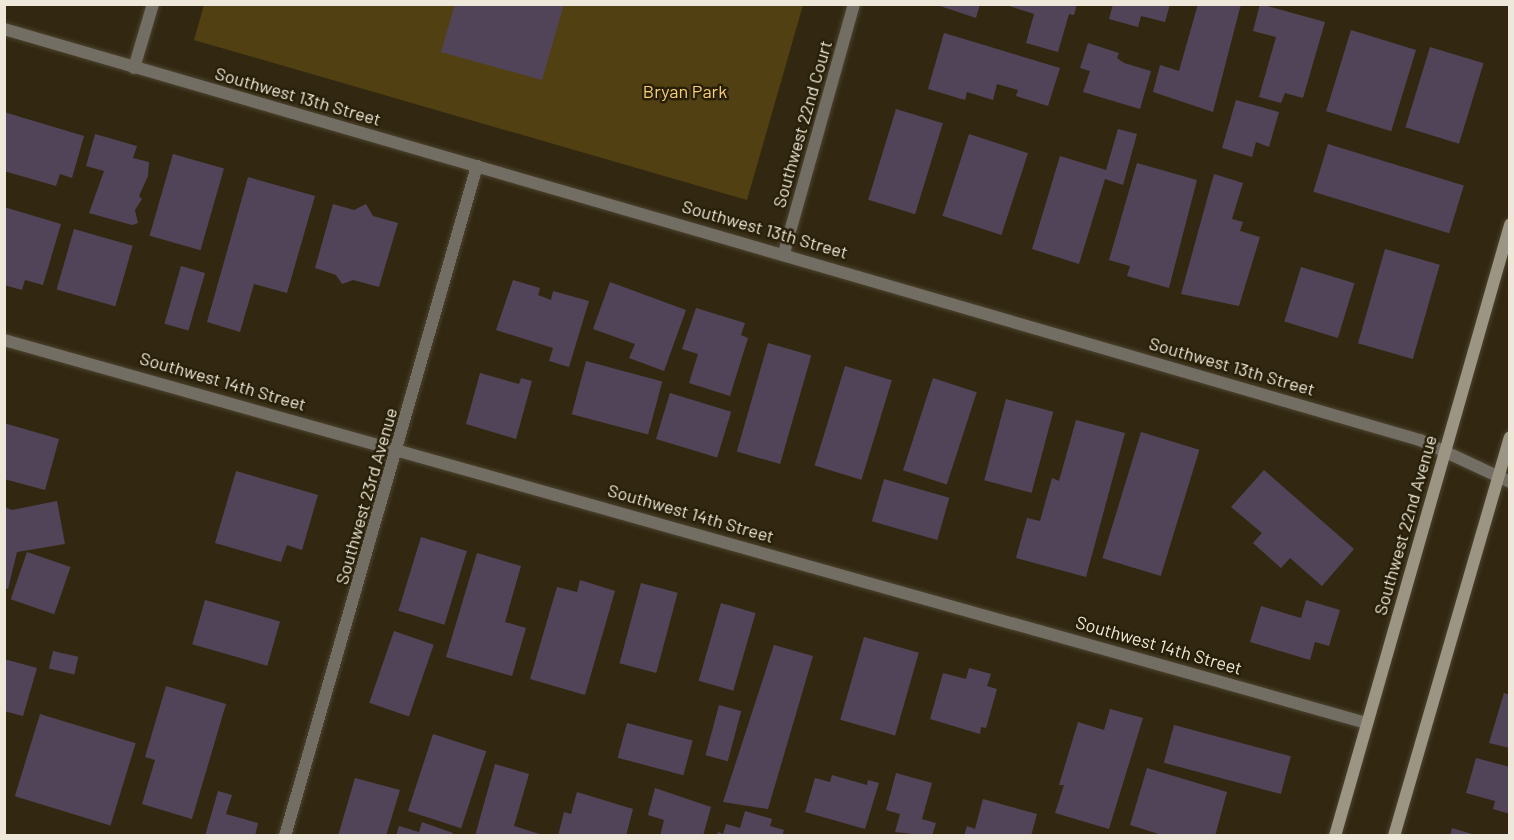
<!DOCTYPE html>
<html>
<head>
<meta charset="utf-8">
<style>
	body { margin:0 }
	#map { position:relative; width:1514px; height:840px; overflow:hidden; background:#322812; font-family:Barlow,sans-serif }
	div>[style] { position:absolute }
	.green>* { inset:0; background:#514012 }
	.building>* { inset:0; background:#514459; transform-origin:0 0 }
	.roads { filter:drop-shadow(0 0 2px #4c432e) drop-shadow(0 0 2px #4c432e) }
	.minor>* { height:12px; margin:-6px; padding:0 6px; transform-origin:6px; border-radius:6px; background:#736e64 }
	.secondary>* { height:12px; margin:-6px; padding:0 6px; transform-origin:6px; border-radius:6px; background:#9d9584 }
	span { translate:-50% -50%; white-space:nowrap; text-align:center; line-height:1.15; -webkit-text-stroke:5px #281f08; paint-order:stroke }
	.park-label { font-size:18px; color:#f8cf6d }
	.street-label { font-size:18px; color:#eee8da }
	.frame { position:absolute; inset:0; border:6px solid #eee8da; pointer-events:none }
</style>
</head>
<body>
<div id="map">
	<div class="green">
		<i style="clip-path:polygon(204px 5px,803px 5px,747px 200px,194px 40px)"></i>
	</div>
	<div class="building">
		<i style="clip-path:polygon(455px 4px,564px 4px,542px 80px,441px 52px)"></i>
		<i style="clip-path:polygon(934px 4px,980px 4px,976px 18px)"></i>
		<i style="clip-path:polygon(1003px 4px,1077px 4px,1074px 15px,1069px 14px,1058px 52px,1026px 43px,1034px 14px)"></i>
		<i style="clip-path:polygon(1113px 4px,1170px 4px,1165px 22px,1141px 16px,1138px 27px,1109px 19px)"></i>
		<i style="clip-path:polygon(1198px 4px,1241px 4px,1213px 112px,1153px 92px,1160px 65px,1179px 71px)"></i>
		<i style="clip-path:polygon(1260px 4px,1325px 22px,1303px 98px,1285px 93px,1281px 103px,1259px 97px,1276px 37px,1253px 31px)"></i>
		<i style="left:1351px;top:30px;width:68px;height:85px;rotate:17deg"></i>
		<i style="clip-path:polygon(944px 33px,1060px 68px,1048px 106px,1016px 96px,1018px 90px,997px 84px,993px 100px,967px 92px,965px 100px,928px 89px)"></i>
		<i style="clip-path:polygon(1088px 43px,1119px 53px,1117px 58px,1124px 63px,1151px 71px,1140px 109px,1083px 92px,1090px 71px,1080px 68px)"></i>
		<i style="left:1430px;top:47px;width:56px;height:84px;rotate:17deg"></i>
		<i style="clip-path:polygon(1236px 100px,1279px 112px,1269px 147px,1256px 142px,1252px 157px,1222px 148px)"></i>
		<i style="left:896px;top:109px;width:49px;height:95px;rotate:17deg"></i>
		<i style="clip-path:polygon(4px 112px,84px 136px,72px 178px,60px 174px,56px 186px,4px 171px)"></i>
		<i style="clip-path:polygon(1118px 129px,1137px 134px,1123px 185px,1105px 179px,1079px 264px,1032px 249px,1060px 156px,1106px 170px)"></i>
		<i style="clip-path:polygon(95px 134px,137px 146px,133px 158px,149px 162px,148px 176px,139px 196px,142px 199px,135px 210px,138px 223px,132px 225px,89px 213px,104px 171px,86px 166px)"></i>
		<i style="left:969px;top:134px;width:62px;height:86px;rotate:18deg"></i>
		<i style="left:1328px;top:144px;width:142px;height:50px;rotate:17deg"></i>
		<i style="left:173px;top:154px;width:53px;height:85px;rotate:16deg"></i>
		<i style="clip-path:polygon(1137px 163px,1197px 180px,1169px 288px,1127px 276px,1130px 266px,1109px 260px)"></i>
		<i style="clip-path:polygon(1214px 174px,1243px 183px,1232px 219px,1243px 222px,1240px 231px,1260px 237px,1239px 306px,1181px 294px)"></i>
		<i style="clip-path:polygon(248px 177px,315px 196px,287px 293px,254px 284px,240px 332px,207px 322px)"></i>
		<i style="clip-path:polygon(333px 204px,354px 210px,366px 204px,373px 216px,398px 223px,379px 287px,353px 280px,342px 284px,336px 275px,315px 268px)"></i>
		<i style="clip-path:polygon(4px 207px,61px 224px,43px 285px,25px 280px,22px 290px,4px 285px)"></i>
		<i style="left:74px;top:229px;width:61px;height:63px;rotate:16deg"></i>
		<i style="left:1385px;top:249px;width:57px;height:98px;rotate:16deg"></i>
		<i style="left:181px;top:266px;width:25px;height:60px;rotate:16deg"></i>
		<i style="left:1301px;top:267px;width:56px;height:57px;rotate:17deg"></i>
		<i style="clip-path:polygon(513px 280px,540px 288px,538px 295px,551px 300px,553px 291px,589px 301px,569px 367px,549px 361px,553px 348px,496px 330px)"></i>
		<i style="clip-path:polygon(610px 282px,686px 310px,664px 371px,629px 358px,635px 344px,593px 329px)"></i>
		<i style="clip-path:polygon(696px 308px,745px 323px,741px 335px,748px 338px,730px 396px,689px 383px,698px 354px,682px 349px)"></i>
		<i style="left:768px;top:343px;width:45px;height:113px;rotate:16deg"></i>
		<i style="left:586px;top:361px;width:79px;height:55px;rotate:15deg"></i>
		<i style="left:845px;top:366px;width:49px;height:104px;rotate:17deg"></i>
		<i style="clip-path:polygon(480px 373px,519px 384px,521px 378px,532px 381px,516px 439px,466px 424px)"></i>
		<i style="left:933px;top:378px;width:46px;height:97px;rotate:18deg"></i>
		<i style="left:670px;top:393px;width:64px;height:48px;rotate:17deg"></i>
		<i style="left:1006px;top:399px;width:49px;height:84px;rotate:15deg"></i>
		<i style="clip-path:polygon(1076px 420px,1125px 433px,1086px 577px,1016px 558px,1027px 518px,1040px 521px,1052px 478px,1059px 481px)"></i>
		<i style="clip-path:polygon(4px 423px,59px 439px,45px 490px,4px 479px)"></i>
		<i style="left:1141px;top:432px;width:61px;height:132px;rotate:17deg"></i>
		<i style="clip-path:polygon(1264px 470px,1354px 549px,1322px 586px,1290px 558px,1281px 568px,1253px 543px,1262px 533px,1231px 507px)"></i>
		<i style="clip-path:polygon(236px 471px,318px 495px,302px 550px,287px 545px,281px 562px,215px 543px)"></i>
		<i style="left:884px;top:479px;width:68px;height:44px;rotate:16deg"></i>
		<i style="clip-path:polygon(57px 501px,65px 544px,17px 552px,8px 589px,4px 588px,4px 507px,12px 510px)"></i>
		<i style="left:421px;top:537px;width:48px;height:77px;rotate:17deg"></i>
		<i style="left:27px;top:552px;width:46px;height:50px;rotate:19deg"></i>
		<i style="clip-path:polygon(477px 553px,521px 566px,505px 622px,526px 628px,512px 676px,446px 657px)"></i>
		<i style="clip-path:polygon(580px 580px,615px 591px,585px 695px,530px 679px,557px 587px,577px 592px)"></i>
		<i style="left:641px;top:583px;width:38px;height:83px;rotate:15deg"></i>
		<i style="left:205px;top:600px;width:78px;height:46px;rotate:16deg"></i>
		<i style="clip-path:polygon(1306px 600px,1340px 610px,1329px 646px,1315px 642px,1310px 660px,1250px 642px,1261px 606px,1301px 618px)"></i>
		<i style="left:721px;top:603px;width:36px;height:81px;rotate:16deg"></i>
		<i style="left:394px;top:631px;width:42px;height:76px;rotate:19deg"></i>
		<i style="left:864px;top:637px;width:57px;height:86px;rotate:16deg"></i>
		<i style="clip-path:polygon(774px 645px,813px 656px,768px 809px,723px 802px)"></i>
		<i style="left:53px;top:651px;width:26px;height:18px;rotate:13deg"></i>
		<i style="clip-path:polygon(4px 659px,37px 668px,23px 716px,4px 711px)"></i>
		<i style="clip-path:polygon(969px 668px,991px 674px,987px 686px,997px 689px,986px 728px,981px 727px,980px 734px,930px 719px,943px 673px,966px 679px)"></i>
		<i style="clip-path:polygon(166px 686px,226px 704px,192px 819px,142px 804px,155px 760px,145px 757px)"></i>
		<i style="clip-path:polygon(1504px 693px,1510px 695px,1510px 748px,1489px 743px)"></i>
		<i style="left:719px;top:705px;width:23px;height:52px;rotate:15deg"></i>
		<i style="clip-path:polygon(1110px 709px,1143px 718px,1109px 829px,1055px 813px,1064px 785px,1059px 785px,1078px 722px,1104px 730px)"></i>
		<i style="left:40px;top:714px;width:100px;height:86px;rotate:17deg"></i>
		<i style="left:627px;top:723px;width:68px;height:36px;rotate:15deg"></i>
		<i style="left:1174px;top:725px;width:121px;height:39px;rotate:15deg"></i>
		<i style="left:433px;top:734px;width:56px;height:81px;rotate:18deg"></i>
		<i style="clip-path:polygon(1476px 758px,1510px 767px,1510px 814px,1493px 809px,1495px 801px,1466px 793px)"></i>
		<i style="clip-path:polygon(495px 764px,529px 774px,514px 826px,546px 836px,475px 836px)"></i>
		<i style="clip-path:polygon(1147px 768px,1227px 792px,1215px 836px,1165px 836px,1130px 825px)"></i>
		<i style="clip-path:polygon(896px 773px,932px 783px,922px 819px,936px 823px,932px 836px,895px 832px,900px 814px,886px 810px)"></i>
		<i style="clip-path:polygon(832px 775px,867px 785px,868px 780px,879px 783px,865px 829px,805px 812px,815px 778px,830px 782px)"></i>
		<i style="clip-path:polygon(355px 778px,400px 790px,386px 836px,338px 836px)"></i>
		<i style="clip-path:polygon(655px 788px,711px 807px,703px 836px,660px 836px,664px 820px,648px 815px)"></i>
		<i style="clip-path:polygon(218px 791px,232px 795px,226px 814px,258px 823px,255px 836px,205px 836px)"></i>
		<i style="clip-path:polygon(577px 792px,633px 809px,626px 836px,558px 836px,564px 812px,571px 814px)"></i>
		<i style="clip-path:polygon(983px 799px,1037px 814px,1031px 836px,964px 836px,967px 826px,975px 829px)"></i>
		<i style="clip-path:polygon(745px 811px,772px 819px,770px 826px,784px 830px,782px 836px,717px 836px,718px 832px,723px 834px,726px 824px,740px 828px)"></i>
		<i style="clip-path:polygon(422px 822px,453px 833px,452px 836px,396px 836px,399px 826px,419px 832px)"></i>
		<i style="clip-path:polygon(1452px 828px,1475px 835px,1475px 836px,1450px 836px)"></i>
	</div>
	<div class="roads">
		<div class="minor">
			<i style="left:4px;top:29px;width:1474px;rotate:16.19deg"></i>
			<i style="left:1420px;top:440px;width:99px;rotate:25deg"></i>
			<i style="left:134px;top:68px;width:67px;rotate:-73.5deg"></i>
			<i style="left:784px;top:253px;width:259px;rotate:-74.3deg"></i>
			<i style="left:4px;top:340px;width:1416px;rotate:15.7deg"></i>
			<i style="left:285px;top:836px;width:697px;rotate:-74.01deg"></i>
		</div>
		<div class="secondary">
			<i style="left:1335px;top:836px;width:636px;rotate:-74.02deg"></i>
			<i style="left:1394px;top:836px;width:415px;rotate:-73.8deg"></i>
		</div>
	</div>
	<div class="park-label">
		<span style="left:685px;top:91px">Bryan Park</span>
	</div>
	<div class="street-label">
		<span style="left:298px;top:96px;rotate:16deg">Southwest 13th Street</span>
		<span style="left:802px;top:124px;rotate:-74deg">Southwest 22nd Court</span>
		<span style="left:765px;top:229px;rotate:16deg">Southwest 13th Street</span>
		<span style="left:1232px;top:366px;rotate:16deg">Southwest 13th Street</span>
		<span style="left:223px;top:381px;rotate:16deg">Southwest 14th Street</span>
		<span style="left:366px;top:496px;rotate:-74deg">Southwest 23rd Avenue</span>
		<span style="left:691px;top:513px;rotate:16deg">Southwest 14th Street</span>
		<span style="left:1405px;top:525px;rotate:-74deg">Southwest 22nd Avenue</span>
		<span style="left:1159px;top:645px;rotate:16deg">Southwest 14th Street</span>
	</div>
	<div class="frame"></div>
</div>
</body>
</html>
